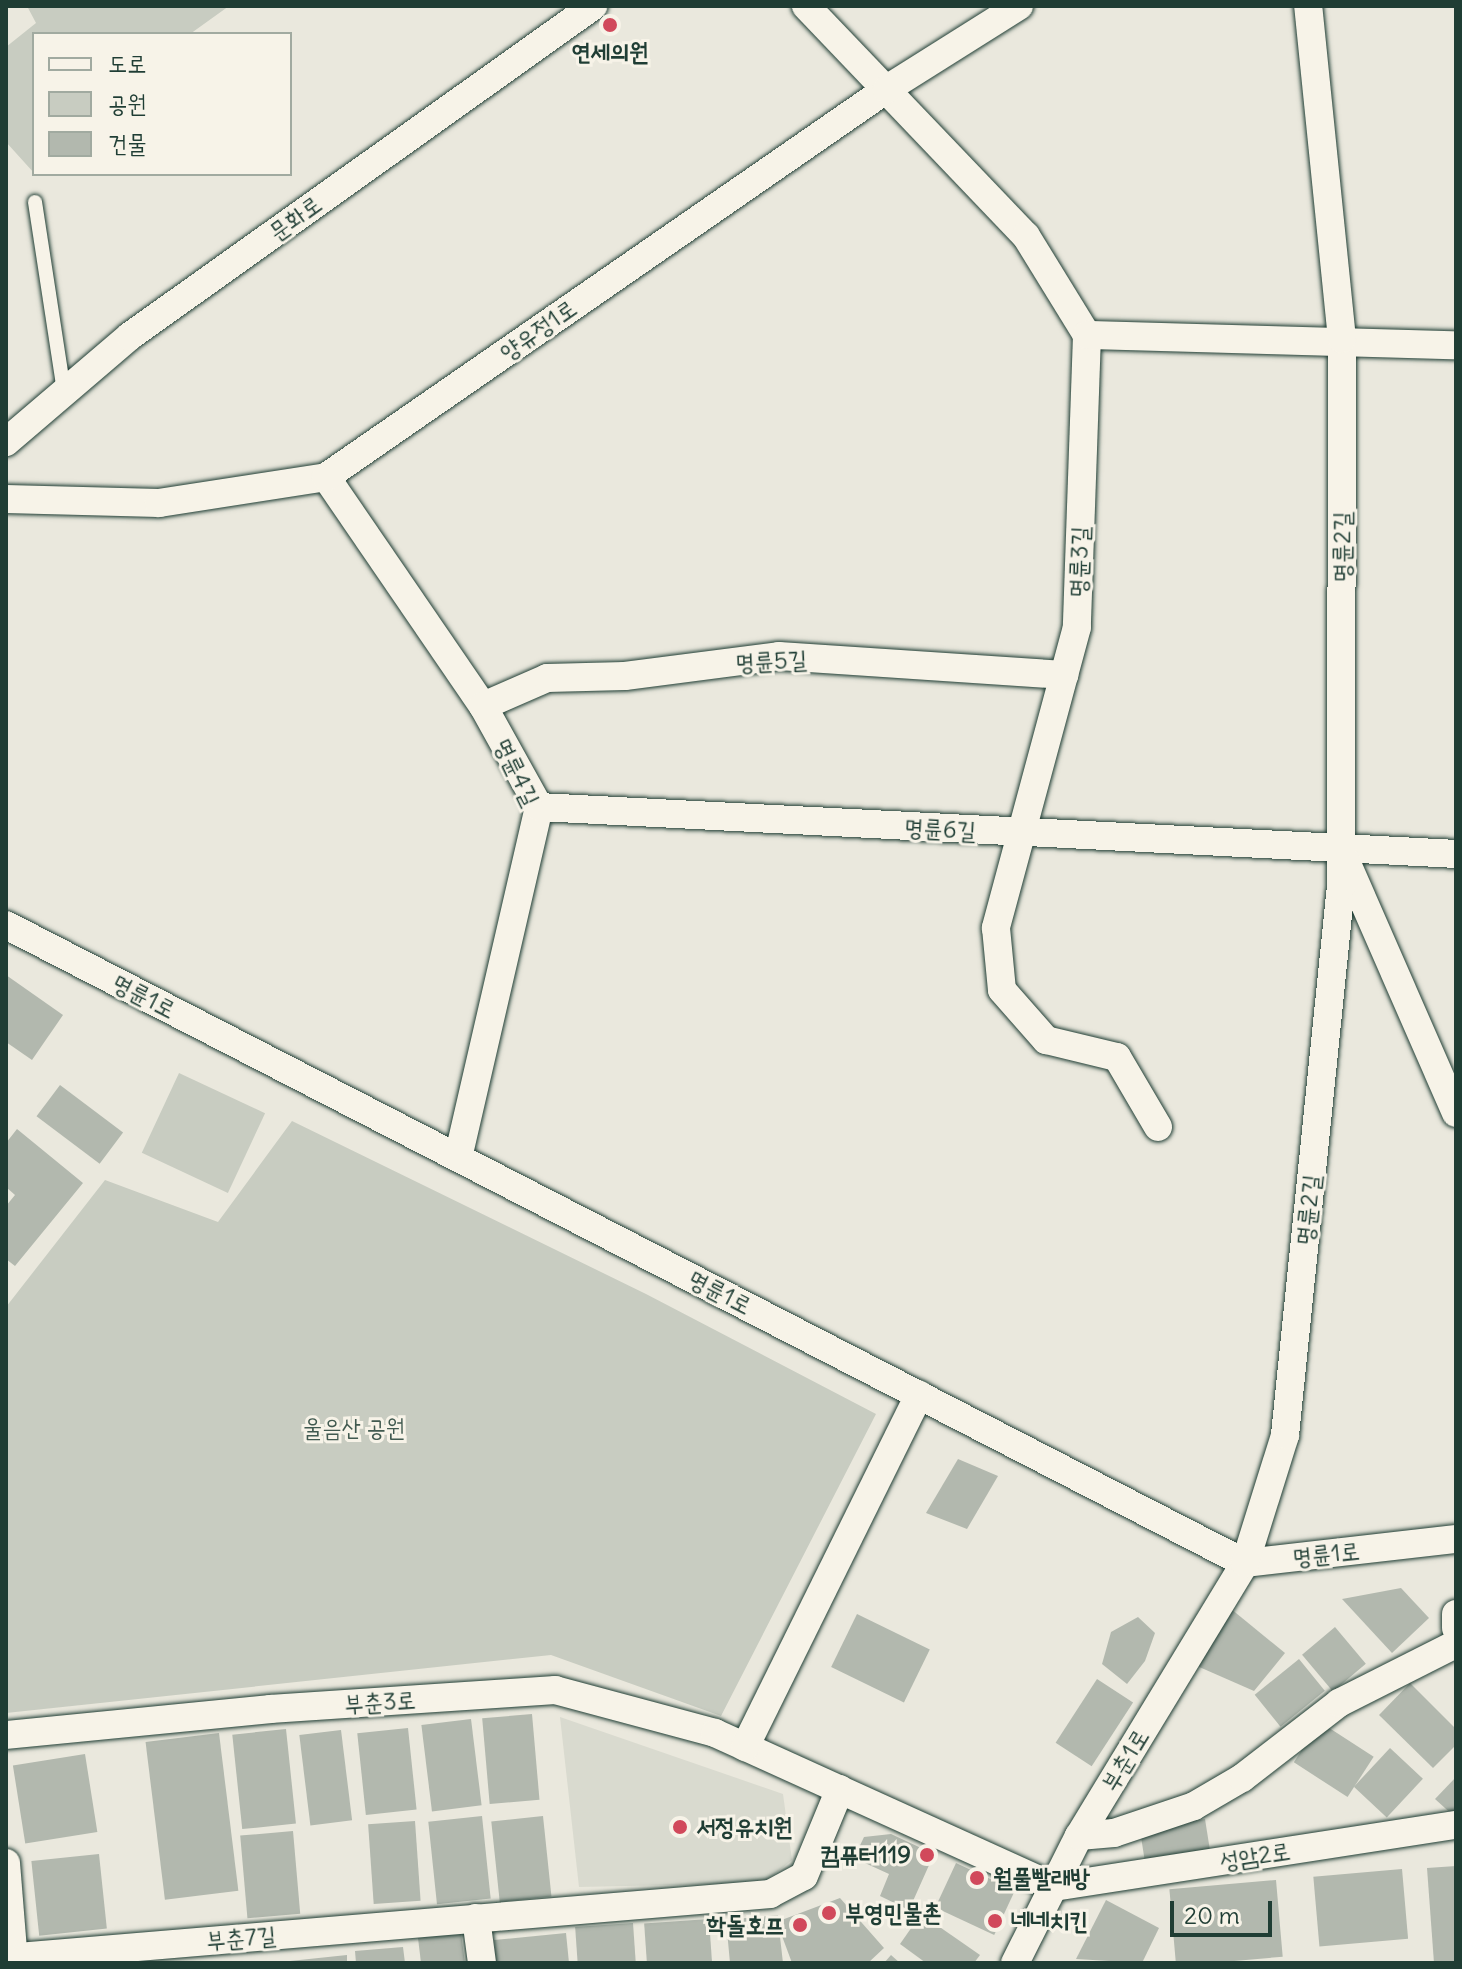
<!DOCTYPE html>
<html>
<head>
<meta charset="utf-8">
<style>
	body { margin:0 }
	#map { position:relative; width:1462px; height:1969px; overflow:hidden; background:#eae8dd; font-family:Delius,"Poor Story",sans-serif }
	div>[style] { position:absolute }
	.built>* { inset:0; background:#d9dacf }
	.green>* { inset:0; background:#c8ccc1; transform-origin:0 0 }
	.building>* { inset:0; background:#b2b8ae; transform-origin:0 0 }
	.roads { filter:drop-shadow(0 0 2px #1f3d34) drop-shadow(0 0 2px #1f3d34) }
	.service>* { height:14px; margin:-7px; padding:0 7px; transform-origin:7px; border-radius:7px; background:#f7f3e8 }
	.minor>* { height:28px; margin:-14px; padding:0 14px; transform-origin:14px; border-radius:14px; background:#f7f3e8 }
	.dots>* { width:22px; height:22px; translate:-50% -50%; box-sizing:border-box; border:4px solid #f7f3e8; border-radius:50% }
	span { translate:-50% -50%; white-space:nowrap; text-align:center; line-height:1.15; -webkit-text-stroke:6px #f7f3e8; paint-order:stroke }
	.poi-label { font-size:24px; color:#1f3d34; font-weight:700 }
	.left { translate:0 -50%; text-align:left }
	.right { translate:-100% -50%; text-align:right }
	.street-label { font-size:24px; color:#1f3d34 }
	.park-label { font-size:24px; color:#415a50 }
	.frame { position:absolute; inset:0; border:8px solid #1f3d34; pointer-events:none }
	.legend { position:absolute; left:32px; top:32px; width:260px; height:144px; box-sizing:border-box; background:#f7f3e8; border:2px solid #a1aaa0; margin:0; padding:10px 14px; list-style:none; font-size:24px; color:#1f3d34 }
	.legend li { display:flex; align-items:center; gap:16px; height:40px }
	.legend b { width:40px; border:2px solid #a1aaa0 }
	.scale { position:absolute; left:1170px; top:1901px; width:102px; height:36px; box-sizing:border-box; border:4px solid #1f3d34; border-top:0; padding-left:10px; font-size:24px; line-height:28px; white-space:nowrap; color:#1f3d34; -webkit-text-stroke:6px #f7f3e8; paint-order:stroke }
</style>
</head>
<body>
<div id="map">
	<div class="built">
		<i style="clip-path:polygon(560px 1717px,783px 1794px,792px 1860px,763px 1883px,579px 1887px)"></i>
	</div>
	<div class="green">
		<i style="clip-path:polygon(27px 6px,229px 6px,190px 34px,34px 34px,34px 173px,6px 142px,6px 47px,36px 23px)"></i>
		<i style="left:179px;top:1073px;width:95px;height:88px;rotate:25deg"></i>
		<i style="clip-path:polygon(292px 1121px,646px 1294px,876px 1414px,721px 1716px,551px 1655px,6px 1713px,6px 1307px,105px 1180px,218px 1222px)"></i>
	</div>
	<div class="building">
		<i style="clip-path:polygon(6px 975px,63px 1015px,32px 1060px,6px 1042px)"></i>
		<i style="left:60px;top:1085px;width:79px;height:39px;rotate:37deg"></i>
		<i style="clip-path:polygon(17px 1129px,83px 1183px,15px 1266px,6px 1259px,6px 1206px,15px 1195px,6px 1187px,6px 1143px)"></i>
		<i style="clip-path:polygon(958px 1459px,998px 1476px,967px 1529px,926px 1513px)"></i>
		<i style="clip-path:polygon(1401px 1588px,1429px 1618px,1392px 1653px,1342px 1599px)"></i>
		<i style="clip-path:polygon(1225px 1604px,1285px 1653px,1254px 1691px,1197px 1666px)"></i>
		<i style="left:857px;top:1614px;width:81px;height:59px;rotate:26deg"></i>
		<i style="clip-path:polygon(1138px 1617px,1155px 1633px,1145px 1661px,1127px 1684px,1102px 1664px,1111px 1632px)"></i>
		<i style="left:1335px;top:1627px;width:48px;height:43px;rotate:50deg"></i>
		<i style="left:1299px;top:1659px;width:41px;height:57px;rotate:51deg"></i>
		<i style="left:1097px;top:1679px;width:43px;height:76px;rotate:33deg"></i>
		<i style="clip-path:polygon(1410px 1683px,1456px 1729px,1456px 1745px,1433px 1768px,1379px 1715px)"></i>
		<i style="left:532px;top:1714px;width:86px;height:50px;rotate:85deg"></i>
		<i style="left:471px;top:1719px;width:87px;height:50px;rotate:83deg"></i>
		<i style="left:1320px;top:1722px;width:64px;height:48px;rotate:33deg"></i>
		<i style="left:408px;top:1728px;width:82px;height:51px;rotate:84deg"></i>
		<i style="left:286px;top:1729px;width:95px;height:54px;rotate:84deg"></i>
		<i style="left:341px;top:1730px;width:91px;height:42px;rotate:83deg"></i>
		<i style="left:219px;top:1733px;width:159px;height:74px;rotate:83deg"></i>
		<i style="left:1390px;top:1748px;width:45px;height:53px;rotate:43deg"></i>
		<i style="left:85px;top:1754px;width:79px;height:73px;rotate:81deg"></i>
		<i style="clip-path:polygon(1456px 1777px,1456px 1818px,1435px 1799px)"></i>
		<i style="left:482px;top:1816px;width:83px;height:54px;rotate:84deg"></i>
		<i style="left:543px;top:1816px;width:81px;height:52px;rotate:84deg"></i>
		<i style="left:1205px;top:1819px;width:33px;height:66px;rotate:81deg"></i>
		<i style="left:415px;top:1821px;width:80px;height:47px;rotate:86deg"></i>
		<i style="left:293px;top:1831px;width:83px;height:53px;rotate:85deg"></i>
		<i style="clip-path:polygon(891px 1834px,934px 1854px,909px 1910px,880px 1896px,889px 1874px,854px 1858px,864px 1837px)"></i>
		<i style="left:99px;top:1854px;width:75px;height:68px;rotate:84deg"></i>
		<i style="left:956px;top:1863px;width:65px;height:49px;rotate:25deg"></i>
		<i style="clip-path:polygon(1456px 1866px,1456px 1963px,1434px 1963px,1427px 1868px)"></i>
		<i style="left:1402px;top:1869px;width:70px;height:89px;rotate:85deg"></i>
		<i style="left:1276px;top:1880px;width:77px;height:107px;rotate:85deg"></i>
		<i style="clip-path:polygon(840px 1898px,884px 1948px,868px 1963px,792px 1963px,779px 1928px,783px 1963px,730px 1963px,726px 1920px,778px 1915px,779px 1921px)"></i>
		<i style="clip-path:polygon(1106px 1900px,1159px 1928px,1142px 1963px,1076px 1959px)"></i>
		<i style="clip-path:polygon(921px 1914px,980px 1955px,974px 1963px,926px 1963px,900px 1944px)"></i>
		<i style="left:709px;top:1919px;width:44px;height:65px;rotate:86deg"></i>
		<i style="left:633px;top:1923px;width:40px;height:58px;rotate:86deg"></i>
		<i style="clip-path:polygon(461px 1933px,465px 1963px,421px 1963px,418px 1938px)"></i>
		<i style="clip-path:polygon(566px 1933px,569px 1963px,496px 1963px,494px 1940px)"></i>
		<i style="clip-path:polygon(403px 1947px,405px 1963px,356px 1963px,355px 1951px)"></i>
		<i style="clip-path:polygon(347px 1955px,347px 1963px,290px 1963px,290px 1961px)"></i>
		<i style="clip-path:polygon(891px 1955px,900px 1963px,884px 1963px)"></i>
	</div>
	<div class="roads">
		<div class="service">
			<i style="left:35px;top:202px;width:192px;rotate:81.3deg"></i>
		</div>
		<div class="minor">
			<i style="left:806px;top:6px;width:318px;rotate:46.3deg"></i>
			<i style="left:1026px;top:236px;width:116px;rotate:58.4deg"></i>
			<i style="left:1087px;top:335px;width:292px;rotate:92deg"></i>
			<i style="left:1077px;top:627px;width:312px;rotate:105.1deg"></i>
			<i style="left:996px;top:928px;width:62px;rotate:84.5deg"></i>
			<i style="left:1002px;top:990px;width:67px;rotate:48.7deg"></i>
			<i style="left:1046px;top:1040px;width:73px;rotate:13.5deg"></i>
			<i style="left:1117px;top:1057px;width:81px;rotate:59.6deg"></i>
			<i style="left:1087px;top:335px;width:369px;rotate:1.6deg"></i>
			<i style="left:6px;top:442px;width:163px;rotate:-40.5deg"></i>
			<i style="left:130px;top:336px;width:569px;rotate:-35.48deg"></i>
			<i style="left:326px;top:477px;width:278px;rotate:55.6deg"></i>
			<i style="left:483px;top:706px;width:115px;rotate:61deg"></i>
			<i style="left:539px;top:807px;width:360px;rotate:103deg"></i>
			<i style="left:6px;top:499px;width:153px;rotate:1.5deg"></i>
			<i style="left:159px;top:503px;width:169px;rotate:-8.8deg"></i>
			<i style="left:326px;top:477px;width:682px;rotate:-34.67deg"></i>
			<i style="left:887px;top:89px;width:156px;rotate:-32.2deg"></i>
			<i style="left:483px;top:706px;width:70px;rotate:-23.6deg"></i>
			<i style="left:547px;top:678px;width:78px;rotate:-1.5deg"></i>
			<i style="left:625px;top:676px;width:155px;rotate:-7.4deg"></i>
			<i style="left:779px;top:656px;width:286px;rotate:3.8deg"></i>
			<i style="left:539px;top:807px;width:918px;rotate:2.93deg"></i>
			<i style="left:1345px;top:859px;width:277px;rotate:66.4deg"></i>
			<i style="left:6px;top:925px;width:1394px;rotate:27.25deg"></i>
			<i style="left:1245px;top:1563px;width:212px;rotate:-6.5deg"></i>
			<i style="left:1456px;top:1614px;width:14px;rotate:90deg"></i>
			<i style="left:6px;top:1735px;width:265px;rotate:-5.6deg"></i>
			<i style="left:270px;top:1709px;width:286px;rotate:-3.8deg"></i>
			<i style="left:555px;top:1690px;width:166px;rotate:15deg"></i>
			<i style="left:715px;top:1733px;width:372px;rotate:24.4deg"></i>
			<i style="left:1054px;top:1887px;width:407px;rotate:-8.8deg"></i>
			<i style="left:745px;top:1747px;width:393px;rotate:-63.7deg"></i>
			<i style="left:1079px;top:1836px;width:35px;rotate:-5deg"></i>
			<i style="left:1114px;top:1833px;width:84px;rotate:-18.6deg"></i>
			<i style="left:1194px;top:1806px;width:56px;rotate:-30.3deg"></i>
			<i style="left:1242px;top:1778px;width:123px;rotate:-37.7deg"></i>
			<i style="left:1339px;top:1703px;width:131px;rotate:-26.8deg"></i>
			<i style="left:6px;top:1863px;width:100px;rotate:85.4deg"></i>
			<i style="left:476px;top:1918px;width:45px;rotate:82.4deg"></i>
			<i style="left:6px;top:1958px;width:767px;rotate:-4.79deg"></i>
			<i style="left:770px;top:1894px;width:38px;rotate:-28deg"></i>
			<i style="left:804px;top:1876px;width:94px;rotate:-67.5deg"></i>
			<i style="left:1015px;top:1963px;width:142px;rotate:-63.3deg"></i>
			<i style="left:1079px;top:1836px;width:320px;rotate:-58.7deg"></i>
			<i style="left:1245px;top:1563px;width:134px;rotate:-72.6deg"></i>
			<i style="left:1285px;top:1435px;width:552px;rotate:-84.18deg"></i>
			<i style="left:1341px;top:886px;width:547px;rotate:-89.9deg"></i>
			<i style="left:1342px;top:339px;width:335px;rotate:-95.8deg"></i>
		</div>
	</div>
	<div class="dots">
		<i style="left:610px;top:25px;background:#d1495b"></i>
		<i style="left:680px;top:1827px;background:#d1495b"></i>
		<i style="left:927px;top:1855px;background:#d1495b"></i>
		<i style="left:977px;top:1878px;background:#d1495b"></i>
		<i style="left:829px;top:1913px;background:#d1495b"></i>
		<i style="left:995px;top:1921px;background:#d1495b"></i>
		<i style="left:800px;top:1925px;background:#d1495b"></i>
	</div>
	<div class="poi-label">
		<span style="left:610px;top:52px">연세의원</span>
		<span class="left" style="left:696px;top:1827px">서정유치원</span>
		<span class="right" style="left:911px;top:1855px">컴퓨터119</span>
		<span class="left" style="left:993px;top:1878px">월풀빨래방</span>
		<span class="left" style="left:845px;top:1913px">부영민물촌</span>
		<span class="left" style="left:1011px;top:1921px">네네치킨</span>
		<span class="right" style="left:784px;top:1925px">학돌호프</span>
	</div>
	<div class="street-label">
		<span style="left:295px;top:218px;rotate:-36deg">문화로</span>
		<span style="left:538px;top:330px;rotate:-35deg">양유정1로</span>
		<span style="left:1342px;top:547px;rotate:-90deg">명륜2길</span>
		<span style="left:1079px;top:562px;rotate:-88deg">명륜3길</span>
		<span style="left:771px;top:661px;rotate:-3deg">명륜5길</span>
		<span style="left:517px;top:772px;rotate:64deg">명륜4길</span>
		<span style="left:940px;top:829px;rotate:3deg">명륜6길</span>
		<span style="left:144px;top:996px;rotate:27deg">명륜1로</span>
		<span style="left:1308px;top:1210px;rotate:-84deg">명륜2길</span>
		<span style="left:720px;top:1292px;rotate:27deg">명륜1로</span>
		<span style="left:1326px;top:1554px;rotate:-6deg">명륜1로</span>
		<span style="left:380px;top:1702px;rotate:-4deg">부춘3로</span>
		<span style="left:1125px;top:1760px;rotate:-59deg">부춘1로</span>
		<span style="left:1255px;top:1856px;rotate:-9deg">성암2로</span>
		<span style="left:241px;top:1938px;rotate:-5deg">부춘7길</span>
	</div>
	<div class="park-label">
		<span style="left:354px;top:1428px">울음산 공원</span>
	</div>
	<div class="frame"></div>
	<ul class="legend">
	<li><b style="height:10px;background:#f7f3e8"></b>도로</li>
	<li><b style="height:22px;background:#c8ccc1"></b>공원</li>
	<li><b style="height:22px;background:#b2b8ae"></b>건물</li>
	</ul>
	<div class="scale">20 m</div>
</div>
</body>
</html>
